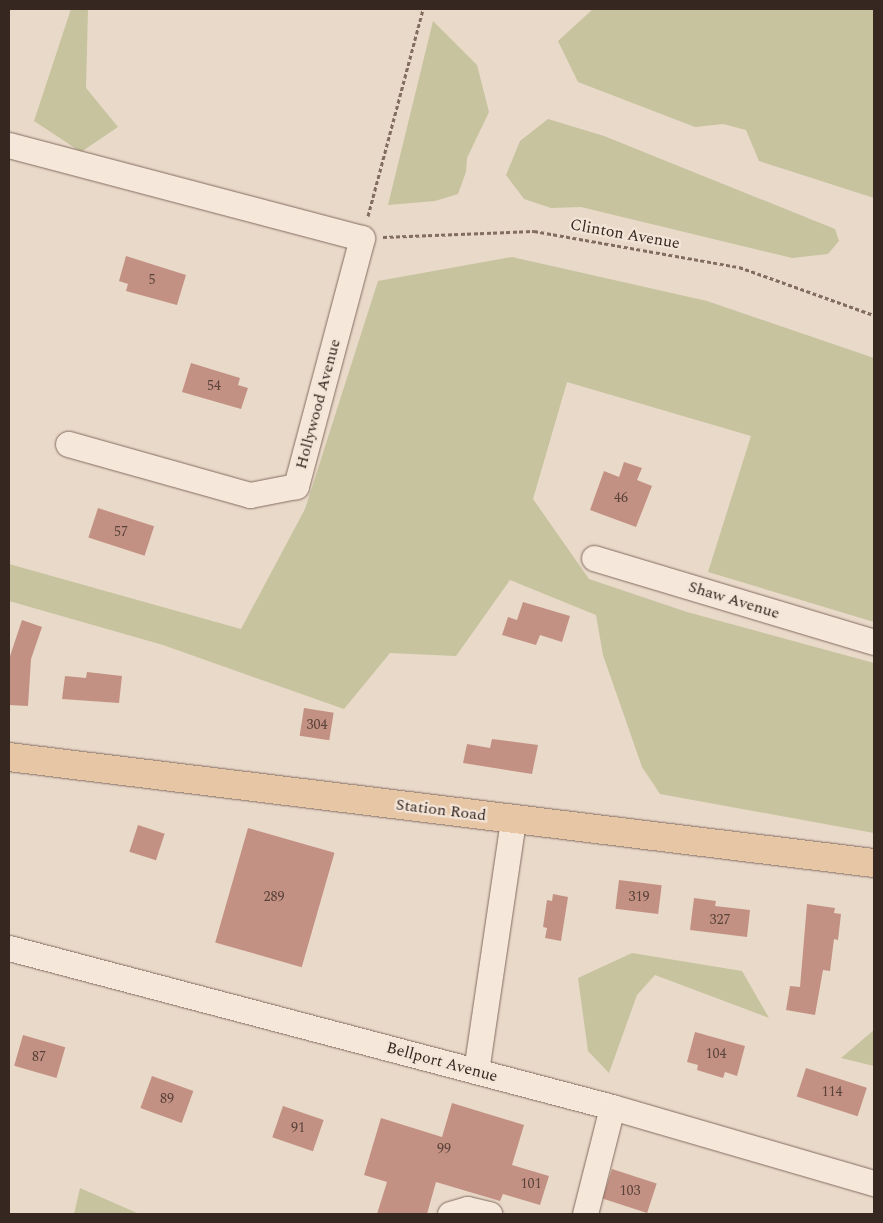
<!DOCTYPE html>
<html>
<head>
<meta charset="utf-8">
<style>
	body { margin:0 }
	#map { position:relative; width:883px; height:1223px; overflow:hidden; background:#e9d9c9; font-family:Spectral,serif }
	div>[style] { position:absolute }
	.green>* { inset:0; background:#c6c39e }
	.building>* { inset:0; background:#c39183; transform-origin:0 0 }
	.path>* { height:3px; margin-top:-1.5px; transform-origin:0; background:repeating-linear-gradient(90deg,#836c60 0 4px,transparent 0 6.5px) }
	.roads { filter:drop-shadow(0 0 1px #836c60) drop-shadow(0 0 1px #836c60) }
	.minor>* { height:25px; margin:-12.5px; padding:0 12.5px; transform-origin:12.5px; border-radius:12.5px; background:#f5e8db }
	.major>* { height:28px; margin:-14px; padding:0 14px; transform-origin:14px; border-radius:14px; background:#e7c6a6 }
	span { translate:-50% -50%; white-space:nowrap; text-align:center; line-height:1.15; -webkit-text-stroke:4.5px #f2e5d7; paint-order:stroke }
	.number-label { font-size:14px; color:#59423a }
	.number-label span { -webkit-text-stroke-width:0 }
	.street-label { font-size:16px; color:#362721 }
	.frame { position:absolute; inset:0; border:10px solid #362721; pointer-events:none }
</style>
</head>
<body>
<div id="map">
	<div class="green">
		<i style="clip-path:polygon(71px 9px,88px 9px,86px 88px,118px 127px,81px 152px,34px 121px)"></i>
		<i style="clip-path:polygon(593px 9px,874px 10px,874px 198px,759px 161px,746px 130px,723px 124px,695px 127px,578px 82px,558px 41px)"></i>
		<i style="clip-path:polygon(433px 21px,477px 65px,489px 112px,467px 158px,466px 172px,458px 194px,435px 201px,388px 205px)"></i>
		<i style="clip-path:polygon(548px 119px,604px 136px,835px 229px,839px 241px,828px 254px,792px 258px,581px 207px,551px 208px,524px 199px,506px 175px,520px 141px)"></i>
		<i style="clip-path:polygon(512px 257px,707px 301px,874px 358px,874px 622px,708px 572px,751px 436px,567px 382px,533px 499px,589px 579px,687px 612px,874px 663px,874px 833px,660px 794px,642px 767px,603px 655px,596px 615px,510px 580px,456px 656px,390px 653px,344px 709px,163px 645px,9px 601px,9px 564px,241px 629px,305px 509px,378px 281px)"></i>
		<i style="clip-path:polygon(632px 953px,742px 971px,769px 1018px,655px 975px,637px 995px,609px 1073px,588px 1051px,578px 978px)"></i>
		<i style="clip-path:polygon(874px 1030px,874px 1066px,841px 1058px)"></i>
		<i style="clip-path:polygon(80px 1188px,137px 1213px,147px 1214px,74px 1214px)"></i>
	</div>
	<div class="building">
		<i style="clip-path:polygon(126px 256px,186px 275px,177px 305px,126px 291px,128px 284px,119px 281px)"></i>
		<i style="clip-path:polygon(191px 363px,240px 378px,238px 385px,248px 388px,241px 409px,182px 392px)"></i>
		<i style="clip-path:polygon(624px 462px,642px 468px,637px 480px,652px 486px,636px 527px,590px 510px,604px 471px,619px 477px)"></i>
		<i style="left:98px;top:508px;width:59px;height:31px;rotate:18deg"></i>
		<i style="clip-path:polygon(523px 602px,570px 616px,562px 642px,540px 635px,536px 645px,502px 635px,508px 617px,517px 620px)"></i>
		<i style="clip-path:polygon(22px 620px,42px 627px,31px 659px,28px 706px,9px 705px,9px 659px)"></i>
		<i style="clip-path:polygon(87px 672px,122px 676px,119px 703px,62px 699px,65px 676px,86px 678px)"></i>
		<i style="left:304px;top:708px;width:30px;height:28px;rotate:9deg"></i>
		<i style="clip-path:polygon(492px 739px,538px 745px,532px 774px,463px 763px,467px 744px,490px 748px)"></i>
		<i style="left:138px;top:825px;width:28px;height:28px;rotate:18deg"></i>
		<i style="left:248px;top:828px;width:90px;height:119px;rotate:16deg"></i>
		<i style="left:619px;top:880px;width:43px;height:29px;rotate:7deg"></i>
		<i style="clip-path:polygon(553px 894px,568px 897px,561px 941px,545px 938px,547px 928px,543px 927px,547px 900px,552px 901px)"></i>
		<i style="clip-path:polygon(694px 898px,716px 901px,715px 906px,750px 910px,747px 937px,690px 930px)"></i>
		<i style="clip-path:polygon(807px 904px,835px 908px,834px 913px,841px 914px,838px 940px,834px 939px,830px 971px,823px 970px,815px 1015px,786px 1010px,790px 986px,800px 987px)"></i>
		<i style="clip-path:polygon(695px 1032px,745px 1046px,737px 1076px,725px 1072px,723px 1078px,697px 1070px,698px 1065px,687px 1062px)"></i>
		<i style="left:23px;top:1035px;width:44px;height:32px;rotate:16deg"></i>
		<i style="left:806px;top:1068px;width:64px;height:30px;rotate:18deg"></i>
		<i style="left:152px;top:1076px;width:44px;height:34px;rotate:20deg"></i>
		<i style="clip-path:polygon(452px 1103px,524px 1125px,512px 1165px,549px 1176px,540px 1205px,503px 1194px,500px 1201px,436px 1182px,427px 1214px,377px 1214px,387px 1182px,364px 1175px,381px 1118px,442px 1137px)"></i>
		<i style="left:283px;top:1106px;width:43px;height:33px;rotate:19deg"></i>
		<i style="left:612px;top:1169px;width:47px;height:31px;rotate:18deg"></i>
	</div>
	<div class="path">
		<i style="left:368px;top:216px;width:214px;rotate:-75.1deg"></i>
		<i style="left:383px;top:237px;width:151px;rotate:-2.3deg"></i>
		<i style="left:534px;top:231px;width:208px;rotate:10deg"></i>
		<i style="left:739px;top:267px;width:143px;rotate:19.6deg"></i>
	</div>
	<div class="roads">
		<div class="minor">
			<i style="left:9px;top:145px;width:365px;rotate:14.8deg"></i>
			<i style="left:362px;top:238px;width:257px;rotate:104.9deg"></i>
			<i style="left:296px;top:486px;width:47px;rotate:168.9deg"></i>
			<i style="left:250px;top:495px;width:189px;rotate:-164.3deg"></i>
			<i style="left:594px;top:558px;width:292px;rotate:16.7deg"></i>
			<i style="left:9px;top:948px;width:624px;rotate:14.77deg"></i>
			<i style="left:612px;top:1107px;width:273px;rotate:16.2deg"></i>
			<i style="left:476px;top:1071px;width:255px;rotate:-81.6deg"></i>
			<i style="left:450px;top:1214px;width:18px;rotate:-16deg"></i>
			<i style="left:467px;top:1209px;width:23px;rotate:13deg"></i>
			<i style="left:585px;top:1214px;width:110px;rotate:-75.8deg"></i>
		</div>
		<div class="major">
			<i style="left:9px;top:757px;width:871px;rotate:6.99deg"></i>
		</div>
	</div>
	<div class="number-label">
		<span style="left:152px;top:280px">5</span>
		<span style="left:214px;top:386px">54</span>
		<span style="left:621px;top:498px">46</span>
		<span style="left:121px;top:532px">57</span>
		<span style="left:317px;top:725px">304</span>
		<span style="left:274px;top:897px">289</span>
		<span style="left:639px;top:897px">319</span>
		<span style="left:720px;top:920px">327</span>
		<span style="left:716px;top:1054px">104</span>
		<span style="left:39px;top:1057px">87</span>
		<span style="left:832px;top:1092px">114</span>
		<span style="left:167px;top:1099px">89</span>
		<span style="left:298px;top:1128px">91</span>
		<span style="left:444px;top:1149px">99</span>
		<span style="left:531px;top:1184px">101</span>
		<span style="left:630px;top:1191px">103</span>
	</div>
	<div class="street-label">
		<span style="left:625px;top:234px;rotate:10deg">Clinton Avenue</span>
		<span style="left:318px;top:404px;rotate:-75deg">Hollywood Avenue</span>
		<span style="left:734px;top:600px;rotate:17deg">Shaw Avenue</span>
		<span style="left:441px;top:810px;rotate:7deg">Station Road</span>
		<span style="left:442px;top:1062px;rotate:15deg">Bellport Avenue</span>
	</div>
	<div class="frame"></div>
</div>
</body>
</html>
